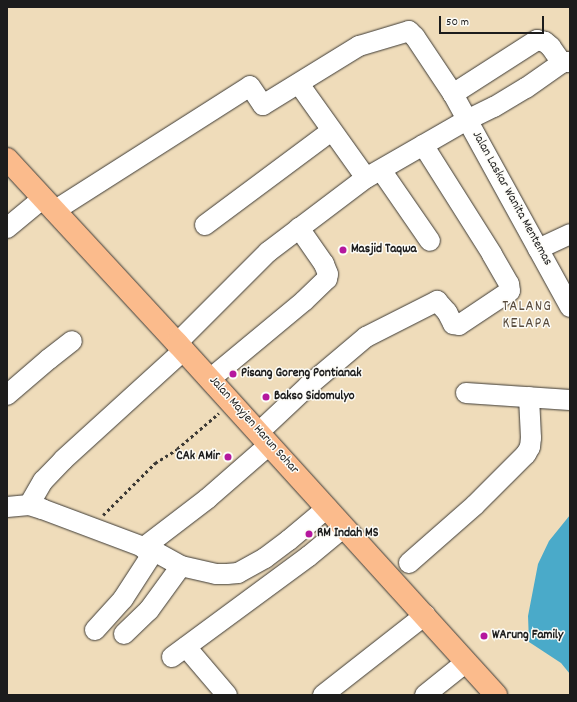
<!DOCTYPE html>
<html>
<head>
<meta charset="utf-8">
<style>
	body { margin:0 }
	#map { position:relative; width:577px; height:702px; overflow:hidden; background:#efdcba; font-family:Dekko,sans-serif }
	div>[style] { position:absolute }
	.water>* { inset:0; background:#4aaac9 }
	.path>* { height:2.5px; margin-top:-1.25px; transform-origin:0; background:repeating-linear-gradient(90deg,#3c3934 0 3px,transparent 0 6px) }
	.roads { filter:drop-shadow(0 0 1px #3c3934) drop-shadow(0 0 1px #3c3934) }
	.minor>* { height:20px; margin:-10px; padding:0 10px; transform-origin:10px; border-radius:10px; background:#fff }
	.major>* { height:22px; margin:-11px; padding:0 11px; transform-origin:11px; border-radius:11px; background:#fbbb8c }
	.dots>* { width:11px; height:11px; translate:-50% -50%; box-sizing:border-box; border:2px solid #fdfcf7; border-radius:50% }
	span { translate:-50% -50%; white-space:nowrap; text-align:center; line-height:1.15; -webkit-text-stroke:3px #fdfcf7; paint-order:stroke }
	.street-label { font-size:13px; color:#1c1c1c }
	.poi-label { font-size:13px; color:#1c1c1c; font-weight:700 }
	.left { translate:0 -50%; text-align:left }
	.right { translate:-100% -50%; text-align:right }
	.quarter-label { font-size:15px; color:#584b3d; letter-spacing:1px }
	.frame { position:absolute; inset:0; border:8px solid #1c1c1c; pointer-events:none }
	.scale { position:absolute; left:439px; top:16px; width:105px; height:18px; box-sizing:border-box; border:2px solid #1c1c1c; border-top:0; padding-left:5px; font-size:12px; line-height:14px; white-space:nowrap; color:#1c1c1c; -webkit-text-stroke:3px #fdfcf7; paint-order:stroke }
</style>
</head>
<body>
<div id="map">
	<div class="water">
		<i style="clip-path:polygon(570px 515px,570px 674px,561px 663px,529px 642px,528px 616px,538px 564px,549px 541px)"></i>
	</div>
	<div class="path">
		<i style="left:103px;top:515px;width:74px;rotate:-45deg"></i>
		<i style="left:155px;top:463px;width:26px;rotate:-32deg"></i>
		<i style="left:177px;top:449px;width:55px;rotate:-40.6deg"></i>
	</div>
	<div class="roads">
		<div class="minor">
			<i style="left:562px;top:63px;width:19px;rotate:-125deg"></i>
			<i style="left:551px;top:47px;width:8px;rotate:-140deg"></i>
			<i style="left:545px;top:42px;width:8px;rotate:-166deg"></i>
			<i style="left:537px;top:40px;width:100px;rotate:147.3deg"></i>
			<i style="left:453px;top:94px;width:243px;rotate:61.2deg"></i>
			<i style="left:299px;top:84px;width:115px;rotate:54.5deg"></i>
			<i style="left:381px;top:170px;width:86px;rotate:55.4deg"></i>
			<i style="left:54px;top:211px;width:232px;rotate:-32.5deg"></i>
			<i style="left:250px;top:86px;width:23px;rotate:56deg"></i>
			<i style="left:263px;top:105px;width:113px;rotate:-31.6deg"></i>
			<i style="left:359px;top:46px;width:52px;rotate:-16.7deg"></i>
			<i style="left:409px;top:31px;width:8px;rotate:45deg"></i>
			<i style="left:415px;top:37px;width:69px;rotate:56.3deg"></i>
			<i style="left:205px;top:225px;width:157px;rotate:-36.7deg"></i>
			<i style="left:7px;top:228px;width:45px;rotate:-39.6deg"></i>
			<i style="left:538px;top:249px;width:35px;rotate:-25deg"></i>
			<i style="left:177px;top:343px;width:129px;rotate:-45deg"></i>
			<i style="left:268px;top:252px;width:123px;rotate:-37.1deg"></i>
			<i style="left:366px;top:178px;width:116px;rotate:-29.9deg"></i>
			<i style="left:467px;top:120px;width:30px;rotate:-26deg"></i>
			<i style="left:494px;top:107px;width:37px;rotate:-31deg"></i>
			<i style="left:526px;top:88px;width:45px;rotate:-35.1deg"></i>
			<i style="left:563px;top:62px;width:7px"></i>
			<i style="left:210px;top:379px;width:122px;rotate:-39.7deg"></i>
			<i style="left:304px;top:301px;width:32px;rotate:-44deg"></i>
			<i style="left:327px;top:279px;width:5px;rotate:-79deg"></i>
			<i style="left:328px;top:274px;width:11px;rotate:-112deg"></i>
			<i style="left:324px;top:264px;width:44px;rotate:-124.8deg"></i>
			<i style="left:466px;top:393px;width:104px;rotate:3.9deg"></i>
			<i style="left:7px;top:395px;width:55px;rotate:-40.6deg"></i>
			<i style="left:49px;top:359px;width:29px;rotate:-38deg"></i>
			<i style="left:258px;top:433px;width:69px;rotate:-43.2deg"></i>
			<i style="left:308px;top:386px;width:76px;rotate:-40.2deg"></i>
			<i style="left:366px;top:337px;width:80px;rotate:-26.9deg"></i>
			<i style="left:437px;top:301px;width:15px;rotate:48deg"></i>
			<i style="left:447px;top:312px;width:13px;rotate:63deg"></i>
			<i style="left:453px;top:324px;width:6px;rotate:9deg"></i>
			<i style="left:459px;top:325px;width:61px;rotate:-33.7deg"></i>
			<i style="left:510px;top:291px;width:7px;rotate:-98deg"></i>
			<i style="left:509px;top:284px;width:34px;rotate:-120deg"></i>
			<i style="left:492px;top:254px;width:129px;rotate:-122.3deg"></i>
			<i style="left:29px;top:505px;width:28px;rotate:-60deg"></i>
			<i style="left:43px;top:481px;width:29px;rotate:-46deg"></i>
			<i style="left:63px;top:460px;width:164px;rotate:-42.3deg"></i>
			<i style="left:7px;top:507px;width:22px;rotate:-5deg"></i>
			<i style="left:29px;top:505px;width:14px;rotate:17deg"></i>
			<i style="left:42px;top:509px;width:120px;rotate:20.6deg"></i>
			<i style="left:154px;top:551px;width:31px;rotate:29deg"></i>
			<i style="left:181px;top:566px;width:36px;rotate:13deg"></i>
			<i style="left:216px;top:574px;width:11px"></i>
			<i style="left:227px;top:574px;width:11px;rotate:-5deg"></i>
			<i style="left:238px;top:573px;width:31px;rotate:-29deg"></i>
			<i style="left:265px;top:558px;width:30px;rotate:-37deg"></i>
			<i style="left:289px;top:540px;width:50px;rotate:-40.1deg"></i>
			<i style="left:143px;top:548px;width:81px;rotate:-37.4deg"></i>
			<i style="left:207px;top:499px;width:82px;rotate:-41.1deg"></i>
			<i style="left:409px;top:563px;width:88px;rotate:-41.3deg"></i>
			<i style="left:475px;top:505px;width:72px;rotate:-45deg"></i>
			<i style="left:526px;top:454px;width:8px;rotate:-60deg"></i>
			<i style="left:530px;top:447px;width:9px;rotate:-84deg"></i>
			<i style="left:531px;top:438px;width:41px;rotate:-92.8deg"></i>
			<i style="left:95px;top:630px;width:42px;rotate:-47.9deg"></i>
			<i style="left:123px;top:599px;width:57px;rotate:-57.1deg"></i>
			<i style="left:124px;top:634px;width:35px;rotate:-44deg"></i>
			<i style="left:149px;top:610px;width:54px;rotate:-54deg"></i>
			<i style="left:186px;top:647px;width:63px;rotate:49.5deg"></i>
			<i style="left:172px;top:657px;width:170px;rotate:-36.4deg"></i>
			<i style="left:309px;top:556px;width:45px;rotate:-39.6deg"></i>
			<i style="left:323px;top:695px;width:130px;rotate:-38.1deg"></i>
			<i style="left:425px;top:695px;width:51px;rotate:-38.7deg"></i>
		</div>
		<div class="major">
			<i style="left:7px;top:159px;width:251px;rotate:47.3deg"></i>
			<i style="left:177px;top:343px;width:475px;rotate:47.8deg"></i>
		</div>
	</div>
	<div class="dots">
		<i style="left:343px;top:250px;background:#b5179e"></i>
		<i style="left:233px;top:374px;background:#b5179e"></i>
		<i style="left:266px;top:397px;background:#b5179e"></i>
		<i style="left:228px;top:457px;background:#b5179e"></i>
		<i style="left:309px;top:534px;background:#b5179e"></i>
		<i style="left:484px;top:636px;background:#b5179e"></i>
	</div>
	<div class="street-label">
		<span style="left:511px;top:199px;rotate:61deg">Jalan Laskar Wanita Mentemas</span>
		<span style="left:253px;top:426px;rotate:48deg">Jalan Mayjen Harun Sohar</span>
	</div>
	<div class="poi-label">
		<span class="left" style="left:351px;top:250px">Masjid Taqwa</span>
		<span class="left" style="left:241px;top:374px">Pisang Goreng Pontianak</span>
		<span class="left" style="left:274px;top:397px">Bakso Sidomulyo</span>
		<span class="right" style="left:220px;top:457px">CAk AMir</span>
		<span class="left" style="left:317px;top:534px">RM Indah MS</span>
		<span class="left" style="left:492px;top:636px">WArung Family</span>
	</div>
	<div class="quarter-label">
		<span style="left:527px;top:316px">TALANG<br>KELAPA</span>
	</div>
	<div class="frame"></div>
	<div class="scale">50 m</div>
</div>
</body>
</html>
